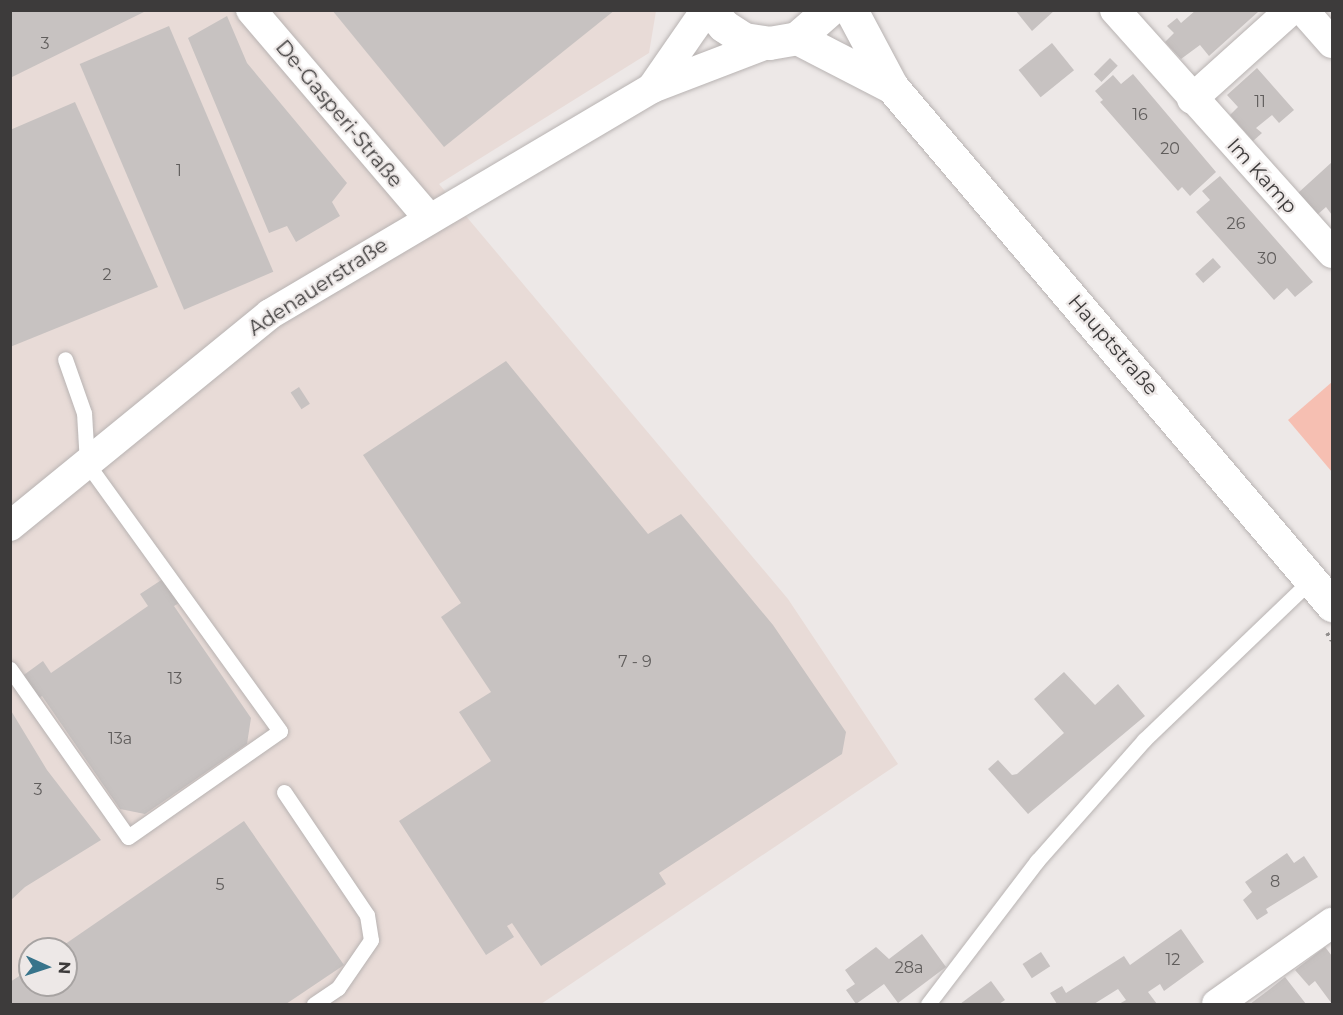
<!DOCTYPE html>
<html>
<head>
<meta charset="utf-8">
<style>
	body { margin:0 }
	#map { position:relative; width:1343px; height:1015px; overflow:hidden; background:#ede8e7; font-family:Montserrat,sans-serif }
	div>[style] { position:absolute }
	.built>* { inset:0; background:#e8dbd7 }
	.green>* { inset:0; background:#f6bfb2 }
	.building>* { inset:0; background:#c7c2c1; transform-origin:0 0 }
	.path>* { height:4px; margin-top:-2px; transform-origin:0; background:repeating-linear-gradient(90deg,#918e8d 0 3px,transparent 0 7.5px) }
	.roads { filter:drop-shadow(0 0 2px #b8b3b2) drop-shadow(0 0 2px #b8b3b2) }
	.lane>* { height:15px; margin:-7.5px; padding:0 7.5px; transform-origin:7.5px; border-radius:7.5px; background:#fff }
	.street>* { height:30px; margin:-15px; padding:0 15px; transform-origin:15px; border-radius:15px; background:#fff }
	.secondary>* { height:33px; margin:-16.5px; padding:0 16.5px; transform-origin:16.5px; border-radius:16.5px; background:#fff }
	span { translate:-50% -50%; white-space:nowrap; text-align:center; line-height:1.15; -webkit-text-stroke:4.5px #ede8e7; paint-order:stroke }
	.number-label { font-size:16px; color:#605d5c }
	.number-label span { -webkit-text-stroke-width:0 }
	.street-label { font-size:20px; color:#3d3b3b }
	.frame { position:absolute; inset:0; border:12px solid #3d3b3b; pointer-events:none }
	.north { position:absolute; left:18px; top:937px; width:60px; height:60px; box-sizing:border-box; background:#ede8e7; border:2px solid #a7a3a2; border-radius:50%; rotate:93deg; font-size:16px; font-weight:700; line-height:24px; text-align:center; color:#3d3b3b }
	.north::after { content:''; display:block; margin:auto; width:21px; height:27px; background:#38748b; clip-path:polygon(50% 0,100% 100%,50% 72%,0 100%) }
</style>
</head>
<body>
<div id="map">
	<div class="built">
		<i style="clip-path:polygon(evenodd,10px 11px,656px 11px,649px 53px,439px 184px,788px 599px,898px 764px,541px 1004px,11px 1004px,10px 11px,30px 949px,66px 949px,66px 985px,30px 985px,30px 949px)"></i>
	</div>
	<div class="green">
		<i style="clip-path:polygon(1332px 382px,1332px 472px,1288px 420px)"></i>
	</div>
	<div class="building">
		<i style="clip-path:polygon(10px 10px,148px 10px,10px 78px)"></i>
		<i style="clip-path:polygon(332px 10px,615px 10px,444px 147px)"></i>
		<i style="clip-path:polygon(1015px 10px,1055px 10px,1032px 31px)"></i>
		<i style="clip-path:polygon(1196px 10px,1256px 10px,1258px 12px,1209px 56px,1200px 45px,1181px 59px,1165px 42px,1174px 33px,1167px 26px,1177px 18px,1181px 23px)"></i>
		<i style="clip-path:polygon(227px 16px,247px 63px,347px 183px,332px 202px,340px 216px,296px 242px,287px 226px,269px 233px,188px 38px)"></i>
		<i style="left:169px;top:26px;width:267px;height:97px;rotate:67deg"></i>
		<i style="left:1052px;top:43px;width:35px;height:43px;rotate:51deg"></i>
		<i style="left:1110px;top:58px;width:11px;height:23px;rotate:45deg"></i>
		<i style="clip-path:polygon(1257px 68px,1294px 110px,1279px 123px,1272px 115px,1256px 128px,1262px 133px,1253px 141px,1230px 115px,1238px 107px,1227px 95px)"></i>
		<i style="clip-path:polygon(1133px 74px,1216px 172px,1190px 196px,1182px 187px,1178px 191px,1100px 102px,1103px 100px,1095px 91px,1113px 75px,1121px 84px)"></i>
		<i style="clip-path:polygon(75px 102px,158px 287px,10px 347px,10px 130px)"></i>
		<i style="clip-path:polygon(1332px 162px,1332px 215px,1326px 207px,1317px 215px,1298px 193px)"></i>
		<i style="clip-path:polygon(1220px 176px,1313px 282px,1295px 297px,1287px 288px,1274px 300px,1196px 212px,1210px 200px,1202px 191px)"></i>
		<i style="left:1213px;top:258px;width:12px;height:24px;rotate:48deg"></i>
		<i style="clip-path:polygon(506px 361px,648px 534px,681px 514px,773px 625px,846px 732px,842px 754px,659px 873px,666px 884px,541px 966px,512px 923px,507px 926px,514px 937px,486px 955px,399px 821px,491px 761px,459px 712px,491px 692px,441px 617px,461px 603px,363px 455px)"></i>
		<i style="left:299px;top:387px;width:20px;height:10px;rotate:57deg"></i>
		<i style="clip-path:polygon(163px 579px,179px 603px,174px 606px,251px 718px,247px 744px,145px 814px,120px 809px,42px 696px,37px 700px,21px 677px,43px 661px,51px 673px,148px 606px,140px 594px)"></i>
		<i style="clip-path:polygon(1064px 672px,1095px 705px,1118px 684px,1145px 716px,1028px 814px,988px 769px,998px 760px,1012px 775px,1017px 774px,1064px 733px,1034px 699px)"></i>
		<i style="clip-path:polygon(10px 709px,47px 770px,101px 840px,25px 887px,10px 901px)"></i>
		<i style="clip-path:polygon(244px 821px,344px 965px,286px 1004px,10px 1004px,10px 982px,30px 969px,30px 985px,66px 985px,66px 949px,58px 949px)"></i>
		<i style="clip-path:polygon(1287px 853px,1294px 863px,1304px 856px,1318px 877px,1266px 909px,1268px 913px,1257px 920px,1243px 900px,1252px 892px,1245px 882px)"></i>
		<i style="clip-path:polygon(1181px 929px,1204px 962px,1164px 991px,1160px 984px,1148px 992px,1157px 1004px,1119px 1004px,1126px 1000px,1118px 989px,1094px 1004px,1057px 1004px,1050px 993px,1062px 986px,1066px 993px,1124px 956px,1130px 965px)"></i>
		<i style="clip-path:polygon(922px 934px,946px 967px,898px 1003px,884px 984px,856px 1004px,846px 990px,855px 984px,845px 970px,876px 947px,889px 959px)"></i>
		<i style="clip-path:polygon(1325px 947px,1332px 956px,1332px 1004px,1315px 981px,1309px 986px,1295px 970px)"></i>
		<i style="left:1041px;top:952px;width:17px;height:22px;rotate:57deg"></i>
		<i style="clip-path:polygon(1285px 977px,1306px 1004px,1250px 1004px,1270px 989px)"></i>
		<i style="clip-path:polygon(991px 981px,1005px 1000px,999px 1004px,960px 1004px)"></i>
	</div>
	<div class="path">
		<i style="left:1327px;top:633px;width:9px;rotate:58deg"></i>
	</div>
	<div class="roads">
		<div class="lane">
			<i style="left:10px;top:669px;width:205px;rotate:54.9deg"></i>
			<i style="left:128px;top:837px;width:185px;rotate:-34.9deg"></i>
			<i style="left:280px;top:731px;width:330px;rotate:-125.8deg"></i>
			<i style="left:87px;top:463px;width:50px;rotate:-93.4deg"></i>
			<i style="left:84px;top:413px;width:57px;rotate:-109.4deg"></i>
			<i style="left:284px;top:792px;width:148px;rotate:56deg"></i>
			<i style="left:367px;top:915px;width:25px;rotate:81deg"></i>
			<i style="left:371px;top:940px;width:58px;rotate:124.5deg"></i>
			<i style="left:338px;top:988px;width:29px;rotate:146deg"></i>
			<i style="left:928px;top:1004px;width:180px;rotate:-52.7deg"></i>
			<i style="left:1037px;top:861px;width:162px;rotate:-48.5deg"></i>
			<i style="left:1144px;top:740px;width:233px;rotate:-43.8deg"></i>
		</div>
		<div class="street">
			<i style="left:251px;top:10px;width:272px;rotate:49.5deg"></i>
			<i style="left:1115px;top:10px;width:326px;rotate:48.2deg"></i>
			<i style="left:1303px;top:10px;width:44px;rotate:48.7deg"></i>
			<i style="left:652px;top:88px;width:95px;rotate:-55.3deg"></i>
			<i style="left:1192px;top:99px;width:133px;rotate:-42deg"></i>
			<i style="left:10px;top:526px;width:335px;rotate:-39.2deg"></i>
			<i style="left:270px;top:314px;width:444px;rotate:-30.6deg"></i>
			<i style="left:652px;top:88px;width:125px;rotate:-21deg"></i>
			<i style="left:1217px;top:1004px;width:141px;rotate:-35.2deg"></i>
		</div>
		<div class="secondary">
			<i style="left:710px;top:10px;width:21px;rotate:49deg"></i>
			<i style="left:724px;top:26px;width:24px;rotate:33deg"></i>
			<i style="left:744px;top:39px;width:25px;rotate:9deg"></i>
			<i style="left:769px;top:43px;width:28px;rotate:-10deg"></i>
			<i style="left:797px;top:38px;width:43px;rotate:-41.2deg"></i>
			<i style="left:851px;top:10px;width:87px;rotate:62deg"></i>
			<i style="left:892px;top:87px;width:680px;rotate:49.65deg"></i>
			<i style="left:797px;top:38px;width:107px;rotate:27.3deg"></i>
		</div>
	</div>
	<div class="number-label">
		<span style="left:45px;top:44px">3</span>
		<span style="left:1260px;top:102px">11</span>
		<span style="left:1140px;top:115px">16</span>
		<span style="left:1170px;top:149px">20</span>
		<span style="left:179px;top:171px">1</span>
		<span style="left:1236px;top:224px">26</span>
		<span style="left:1267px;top:259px">30</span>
		<span style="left:107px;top:275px">2</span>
		<span style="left:635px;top:662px">7 - 9</span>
		<span style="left:175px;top:679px">13</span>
		<span style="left:120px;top:739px">13a</span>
		<span style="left:38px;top:790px">3</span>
		<span style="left:1275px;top:882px">8</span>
		<span style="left:220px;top:885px">5</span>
		<span style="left:1173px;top:960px">12</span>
		<span style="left:909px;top:968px">28a</span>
	</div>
	<div class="street-label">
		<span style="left:339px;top:114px;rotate:50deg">De-Gasperi-Straße</span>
		<span style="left:1262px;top:176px;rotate:48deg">Im Kamp</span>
		<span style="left:318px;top:287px;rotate:-33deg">Adenauerstraße</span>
		<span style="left:1113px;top:345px;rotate:49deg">Hauptstraße</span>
	</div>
	<div class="frame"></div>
	<div class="north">N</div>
</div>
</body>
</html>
